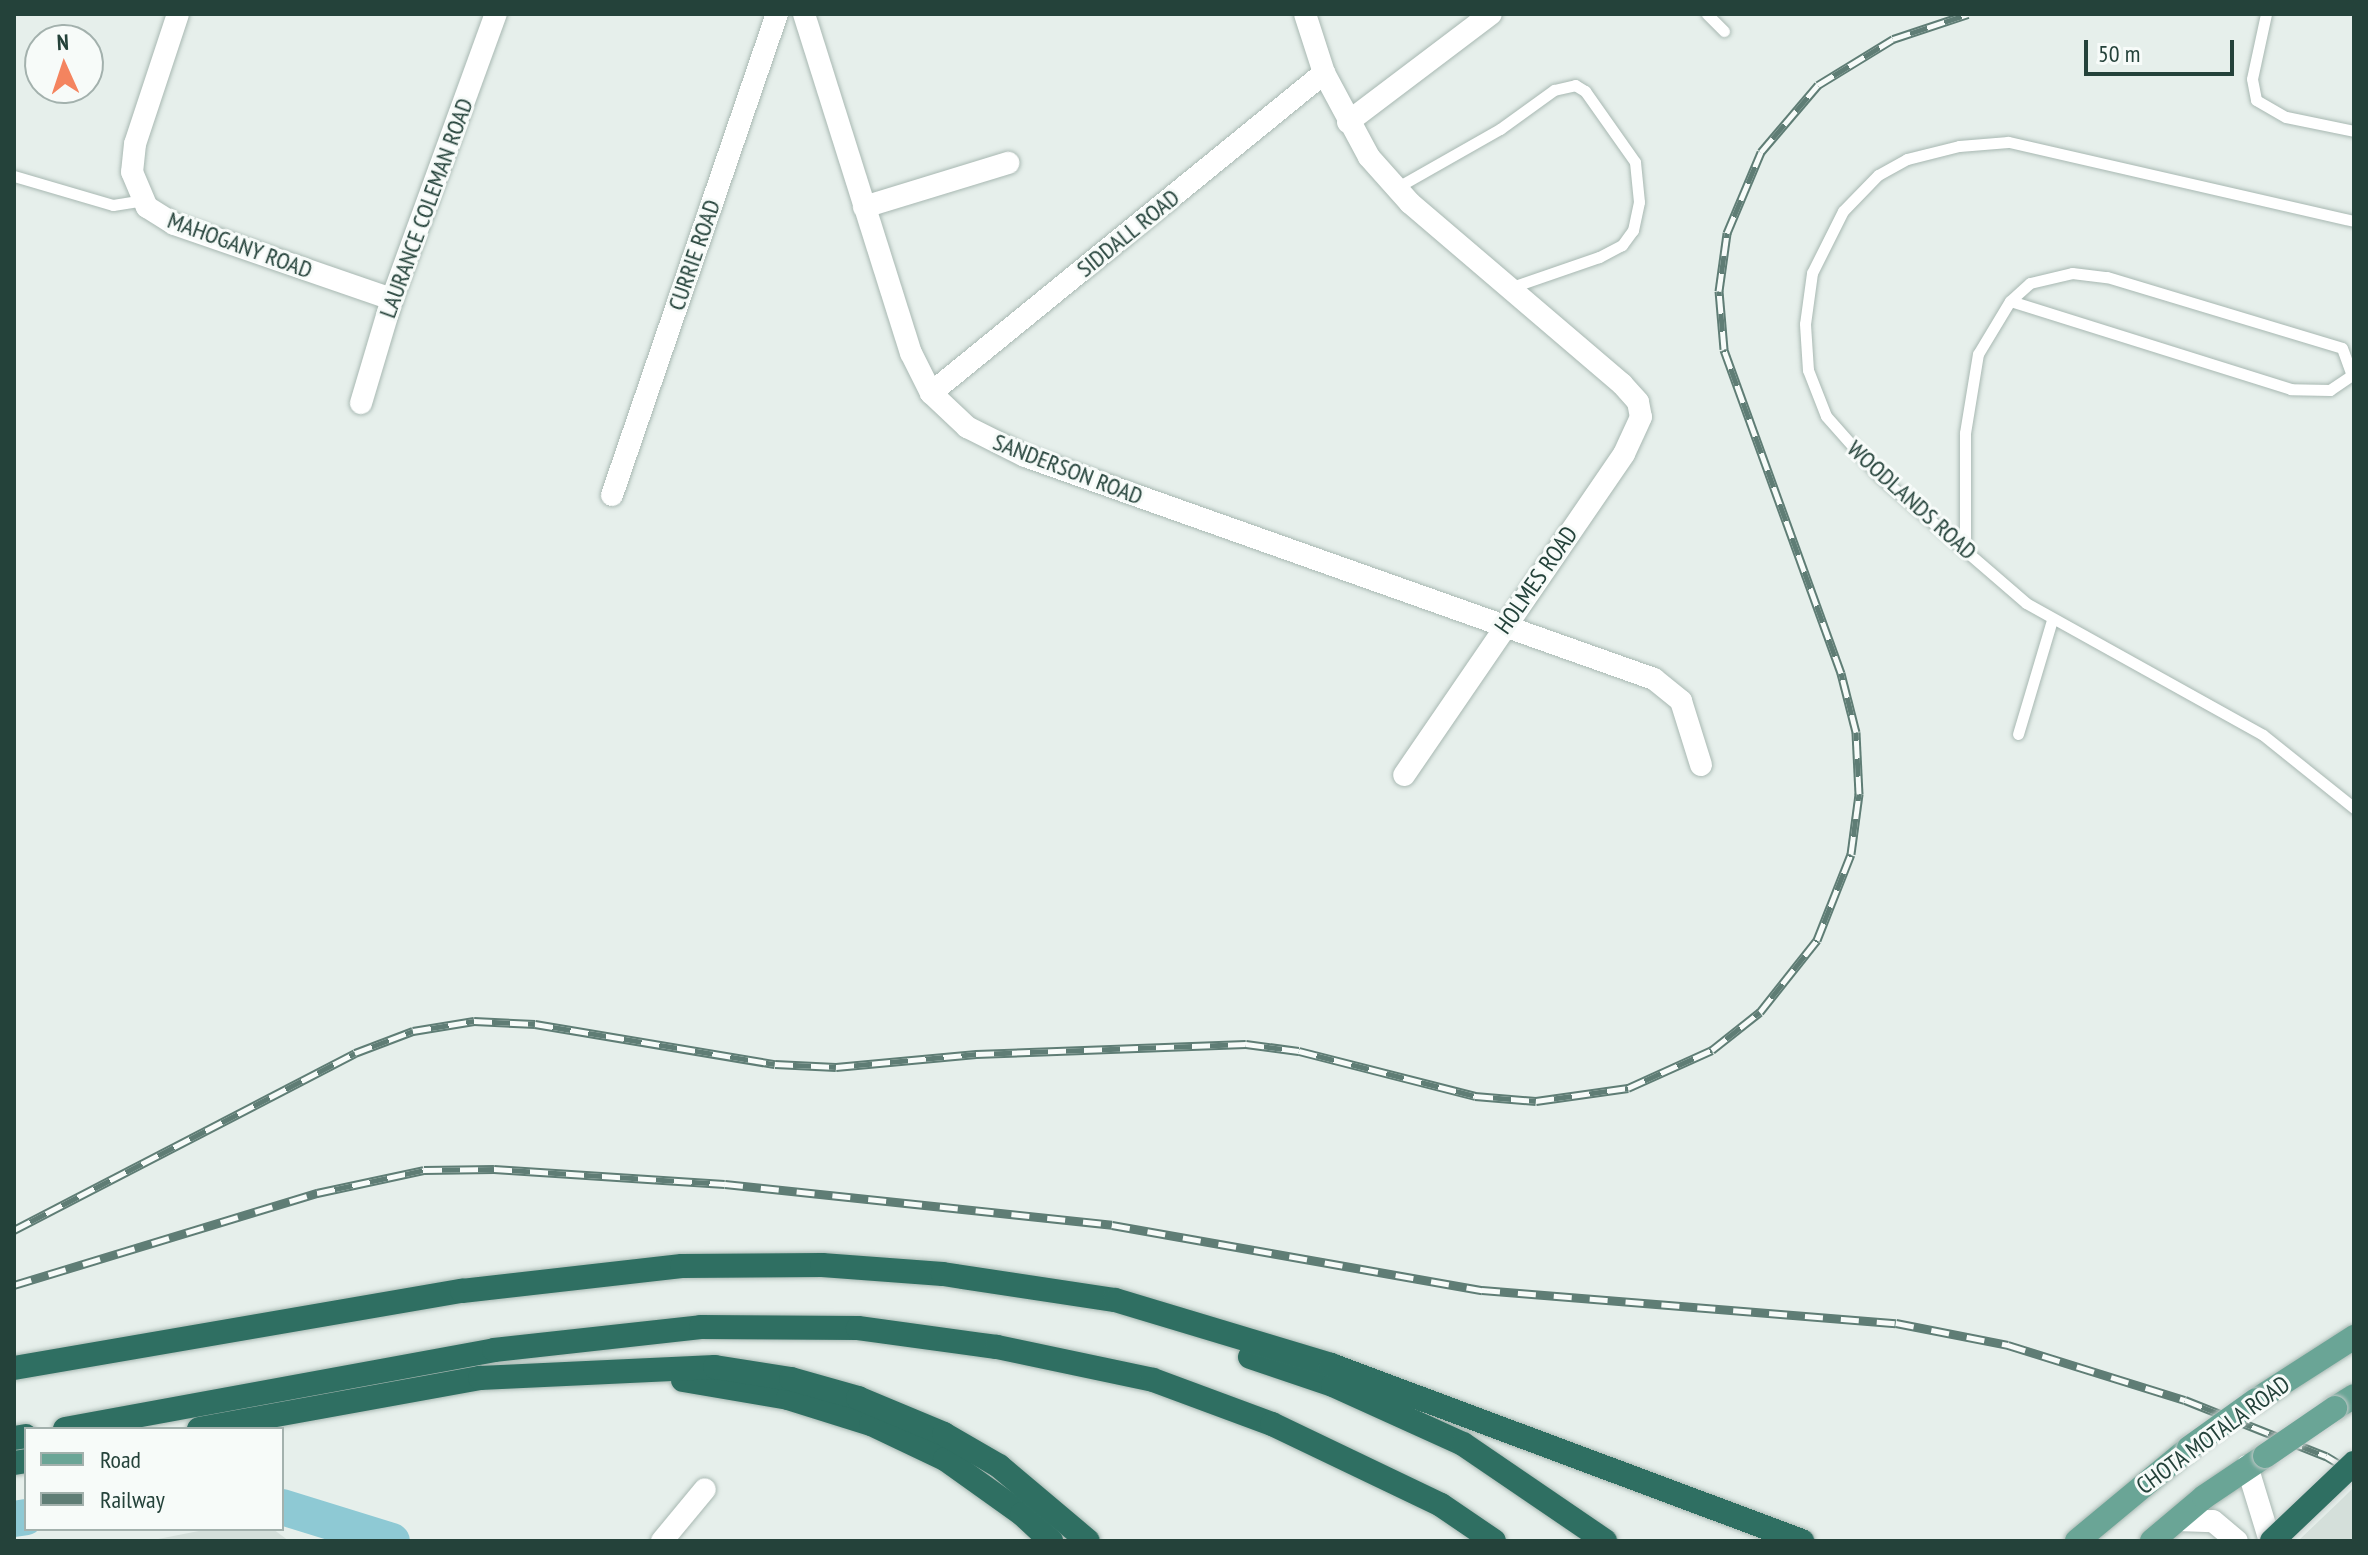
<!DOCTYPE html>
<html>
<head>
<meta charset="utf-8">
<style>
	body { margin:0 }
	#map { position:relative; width:2368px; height:1555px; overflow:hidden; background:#e6efeb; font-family:"PT Sans Narrow",sans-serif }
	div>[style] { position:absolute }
	.built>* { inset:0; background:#d4dfda }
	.river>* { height:36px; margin:-18px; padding:0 18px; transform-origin:18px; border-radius:18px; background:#8ec9d4 }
	.roads { filter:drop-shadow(0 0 2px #a8b8b2) drop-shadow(0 0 2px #a8b8b2) }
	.lane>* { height:11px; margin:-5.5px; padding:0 5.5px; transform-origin:5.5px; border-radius:5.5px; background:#fff }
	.street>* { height:22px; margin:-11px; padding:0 11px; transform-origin:11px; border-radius:11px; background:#fff }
	.primary>* { height:24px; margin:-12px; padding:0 12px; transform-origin:12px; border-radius:12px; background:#6aa596 }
	.highway>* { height:24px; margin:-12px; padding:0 12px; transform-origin:12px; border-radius:12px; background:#2f6f62 }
	.rail>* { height:9px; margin-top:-4.5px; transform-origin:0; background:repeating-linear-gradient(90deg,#f7fbf9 0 18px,#5f7d75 0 36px); box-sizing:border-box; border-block:2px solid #5f7d75 }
	.bridges { filter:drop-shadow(0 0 2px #c2cac8) drop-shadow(0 0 2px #c2cac8) }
	.primary-bridge>* { height:24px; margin:-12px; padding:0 12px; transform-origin:12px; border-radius:12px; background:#6aa596 }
	.highway-bridge>* { height:24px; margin:-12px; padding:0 12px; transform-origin:12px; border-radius:12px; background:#2f6f62 }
	span { translate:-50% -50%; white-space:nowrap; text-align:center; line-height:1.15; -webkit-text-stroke:6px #f7fbf9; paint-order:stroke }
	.street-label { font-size:24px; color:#24423a }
	.frame { position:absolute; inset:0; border:16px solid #24423a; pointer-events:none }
	.legend { position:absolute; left:24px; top:1427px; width:260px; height:104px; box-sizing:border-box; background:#f7fbf9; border:2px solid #a3b1ad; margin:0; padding:10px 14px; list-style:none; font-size:24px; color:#24423a }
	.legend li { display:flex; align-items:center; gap:16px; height:40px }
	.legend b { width:40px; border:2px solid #a3b1ad }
	.north { position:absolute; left:24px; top:24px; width:80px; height:80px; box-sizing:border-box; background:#f7fbf9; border:2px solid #a3b1ad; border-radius:50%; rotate:357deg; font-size:22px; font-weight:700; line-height:32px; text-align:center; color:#24423a }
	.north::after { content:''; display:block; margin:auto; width:28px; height:36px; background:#f4845f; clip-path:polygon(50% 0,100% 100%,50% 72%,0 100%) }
	.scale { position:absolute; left:2084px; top:40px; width:150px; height:36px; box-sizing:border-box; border:4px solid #24423a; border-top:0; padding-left:10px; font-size:24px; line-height:28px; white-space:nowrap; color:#24423a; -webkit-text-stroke:6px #f7fbf9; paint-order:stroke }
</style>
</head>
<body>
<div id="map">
	<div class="built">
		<i style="clip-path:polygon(2354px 1487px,2354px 1541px,2298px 1541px,2343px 1498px)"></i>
		<i style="clip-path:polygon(209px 1529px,273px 1529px,289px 1541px,148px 1541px)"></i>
	</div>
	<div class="river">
		<i style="left:282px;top:1507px;width:115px;rotate:17.2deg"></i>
		<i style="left:14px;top:1519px;width:12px;rotate:-9deg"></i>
	</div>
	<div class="roads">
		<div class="lane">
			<i style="left:1707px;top:14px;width:24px;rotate:45deg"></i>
			<i style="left:2266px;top:14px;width:66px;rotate:102.2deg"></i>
			<i style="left:2252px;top:79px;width:21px;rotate:79deg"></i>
			<i style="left:2256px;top:100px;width:34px;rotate:30deg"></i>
			<i style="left:2286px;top:117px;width:69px;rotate:11.6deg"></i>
			<i style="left:14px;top:176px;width:103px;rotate:16.3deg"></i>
			<i style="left:113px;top:205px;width:30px;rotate:-9deg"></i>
			<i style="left:1396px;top:188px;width:120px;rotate:-29.6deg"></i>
			<i style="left:1500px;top:129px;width:67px;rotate:-35.8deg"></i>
			<i style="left:1554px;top:90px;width:22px;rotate:-13deg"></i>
			<i style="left:1575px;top:85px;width:12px;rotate:31deg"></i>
			<i style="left:1585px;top:91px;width:87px;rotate:54.8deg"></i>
			<i style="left:1635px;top:162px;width:40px;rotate:84.3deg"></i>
			<i style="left:1639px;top:202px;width:29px;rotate:102deg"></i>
			<i style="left:1633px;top:230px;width:19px;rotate:126deg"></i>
			<i style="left:1622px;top:245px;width:26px;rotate:152deg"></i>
			<i style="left:1599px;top:257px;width:95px;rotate:161deg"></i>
			<i style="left:2354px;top:221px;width:355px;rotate:-167.1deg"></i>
			<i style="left:2008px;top:142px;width:49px;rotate:175.3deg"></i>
			<i style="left:1959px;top:146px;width:54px;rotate:166deg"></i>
			<i style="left:1907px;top:159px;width:33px;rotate:151deg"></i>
			<i style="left:1878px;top:175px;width:50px;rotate:134.2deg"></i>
			<i style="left:1843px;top:211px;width:69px;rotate:116.6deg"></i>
			<i style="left:1812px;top:273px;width:51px;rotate:97.8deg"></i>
			<i style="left:1805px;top:324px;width:46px;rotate:86.3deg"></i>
			<i style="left:1808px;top:370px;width:49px;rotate:68.6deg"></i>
			<i style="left:1826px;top:416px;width:80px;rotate:48.5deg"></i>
			<i style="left:1879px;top:476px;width:194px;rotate:40.8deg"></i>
			<i style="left:2026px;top:603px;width:271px;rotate:29.1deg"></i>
			<i style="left:2263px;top:735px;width:117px;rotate:38.7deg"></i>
			<i style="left:1965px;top:548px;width:115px;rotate:-90deg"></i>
			<i style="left:1965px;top:433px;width:80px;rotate:-80.7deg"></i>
			<i style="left:1978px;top:354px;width:62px;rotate:-58.9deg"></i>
			<i style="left:2010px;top:301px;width:27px;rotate:-42deg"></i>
			<i style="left:2030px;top:283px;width:43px;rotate:-13.4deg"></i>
			<i style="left:2072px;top:273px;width:35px;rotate:7deg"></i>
			<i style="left:2107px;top:277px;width:245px;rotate:16.8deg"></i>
			<i style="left:2342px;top:348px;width:29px;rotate:70deg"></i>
			<i style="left:2352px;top:375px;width:27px;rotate:146deg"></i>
			<i style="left:2330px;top:390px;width:39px;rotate:-179deg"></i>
			<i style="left:2291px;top:389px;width:294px;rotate:-162.6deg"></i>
			<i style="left:2018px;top:734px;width:119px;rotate:-73.4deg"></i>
		</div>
		<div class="street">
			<i style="left:178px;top:14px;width:137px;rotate:108.3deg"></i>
			<i style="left:135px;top:144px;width:28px;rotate:96deg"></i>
			<i style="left:132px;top:172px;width:38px;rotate:67deg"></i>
			<i style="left:147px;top:207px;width:32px;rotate:32deg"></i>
			<i style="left:174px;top:224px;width:231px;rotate:19deg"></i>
			<i style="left:804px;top:14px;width:355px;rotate:72.5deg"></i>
			<i style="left:911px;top:353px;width:45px;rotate:63.4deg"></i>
			<i style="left:931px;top:393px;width:50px;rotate:43.4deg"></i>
			<i style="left:967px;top:427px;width:65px;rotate:26.6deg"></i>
			<i style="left:1025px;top:456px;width:667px;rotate:19.52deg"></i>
			<i style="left:1654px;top:679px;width:35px;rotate:39deg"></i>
			<i style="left:1681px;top:701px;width:67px;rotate:72.6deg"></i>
			<i style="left:1305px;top:14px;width:62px;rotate:72.1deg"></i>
			<i style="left:1324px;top:73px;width:95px;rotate:61.8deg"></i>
			<i style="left:1369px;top:157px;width:62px;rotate:48.3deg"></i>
			<i style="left:1410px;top:203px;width:279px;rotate:40.5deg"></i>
			<i style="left:1622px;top:384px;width:24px;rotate:48deg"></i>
			<i style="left:1638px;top:402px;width:15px;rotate:79deg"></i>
			<i style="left:1641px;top:417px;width:41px;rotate:114.7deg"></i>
			<i style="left:1624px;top:454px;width:389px;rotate:124.4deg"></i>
			<i style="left:1348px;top:122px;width:179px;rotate:-37.1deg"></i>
			<i style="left:864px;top:207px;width:151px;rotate:-17deg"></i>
			<i style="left:931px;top:393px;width:507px;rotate:-39.15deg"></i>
			<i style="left:361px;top:403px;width:109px;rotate:-73.4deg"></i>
			<i style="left:392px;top:299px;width:303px;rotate:-70deg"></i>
			<i style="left:612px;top:495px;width:509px;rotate:-71.07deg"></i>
			<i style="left:2247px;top:1466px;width:78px;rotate:73deg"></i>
			<i style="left:2177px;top:1520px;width:36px;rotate:2deg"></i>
			<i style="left:2213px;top:1521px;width:31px;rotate:40deg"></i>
			<i style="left:662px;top:1541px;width:67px;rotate:-50.4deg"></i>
		</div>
		<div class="primary">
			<i style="left:2256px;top:1400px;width:117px;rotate:-32.7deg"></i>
			<i style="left:2335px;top:1408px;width:22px;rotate:-32deg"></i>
			<i style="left:2077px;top:1541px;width:146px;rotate:-39.7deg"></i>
			<i style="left:2152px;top:1541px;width:68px;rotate:-40.2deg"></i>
			<i style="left:2204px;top:1497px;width:73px;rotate:-33.9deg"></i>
		</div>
		<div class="highway">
			<i style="left:1250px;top:1357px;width:88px;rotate:18.6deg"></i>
			<i style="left:1333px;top:1385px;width:143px;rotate:24.4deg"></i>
			<i style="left:1463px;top:1444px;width:172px;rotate:34.3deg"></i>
			<i style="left:14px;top:1368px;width:455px;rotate:-9.8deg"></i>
			<i style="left:462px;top:1291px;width:221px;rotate:-6.5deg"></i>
			<i style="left:682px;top:1266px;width:140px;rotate:-0.4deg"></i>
			<i style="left:822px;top:1265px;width:121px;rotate:4.3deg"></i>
			<i style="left:943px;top:1274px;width:174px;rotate:8.6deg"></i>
			<i style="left:1115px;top:1300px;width:226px;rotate:16.7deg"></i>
			<i style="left:1331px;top:1365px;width:503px;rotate:20.49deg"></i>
			<i style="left:683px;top:1380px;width:107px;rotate:9.7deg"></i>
			<i style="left:788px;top:1398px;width:87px;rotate:17.4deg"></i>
			<i style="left:871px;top:1424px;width:82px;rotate:25.3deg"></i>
			<i style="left:945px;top:1459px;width:95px;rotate:35.5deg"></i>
			<i style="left:1022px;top:1514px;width:40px;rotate:43deg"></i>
			<i style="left:65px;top:1429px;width:436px;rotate:-10.4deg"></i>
			<i style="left:494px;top:1350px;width:208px;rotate:-6.3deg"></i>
			<i style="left:701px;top:1327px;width:157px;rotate:0.4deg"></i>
			<i style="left:858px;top:1328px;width:140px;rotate:7.8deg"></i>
			<i style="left:997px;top:1347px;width:159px;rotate:11.9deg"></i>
			<i style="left:1153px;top:1380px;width:127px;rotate:20.3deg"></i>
			<i style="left:1272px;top:1424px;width:187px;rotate:25.6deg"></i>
			<i style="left:1441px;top:1505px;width:64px;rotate:34.2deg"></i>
			<i style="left:199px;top:1429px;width:286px;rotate:-10.3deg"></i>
			<i style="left:480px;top:1378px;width:235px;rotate:-2.7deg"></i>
			<i style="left:715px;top:1367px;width:77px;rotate:9deg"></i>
			<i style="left:791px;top:1379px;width:70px;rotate:15.8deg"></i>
			<i style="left:858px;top:1398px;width:93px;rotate:22.7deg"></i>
			<i style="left:944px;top:1434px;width:64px;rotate:30.2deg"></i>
			<i style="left:999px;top:1466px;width:116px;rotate:40.1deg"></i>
			<i style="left:14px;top:1438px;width:12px;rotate:-9deg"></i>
			<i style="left:14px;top:1463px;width:12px;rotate:-9deg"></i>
		</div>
	</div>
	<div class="rail">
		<i style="left:14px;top:1230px;width:384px;rotate:-27.4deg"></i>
		<i style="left:355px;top:1053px;width:62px;rotate:-20.8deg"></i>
		<i style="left:413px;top:1031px;width:62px;rotate:-9.3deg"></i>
		<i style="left:474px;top:1021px;width:61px;rotate:2.8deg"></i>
		<i style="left:535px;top:1024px;width:243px;rotate:9.5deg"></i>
		<i style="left:775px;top:1064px;width:61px;rotate:2.8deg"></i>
		<i style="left:836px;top:1067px;width:141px;rotate:-5.3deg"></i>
		<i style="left:976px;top:1054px;width:270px;rotate:-2.1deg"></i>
		<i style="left:1246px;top:1044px;width:53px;rotate:7.5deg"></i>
		<i style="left:1299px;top:1051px;width:182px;rotate:14.3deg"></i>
		<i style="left:1475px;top:1096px;width:61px;rotate:4.7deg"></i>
		<i style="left:1536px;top:1101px;width:93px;rotate:-8deg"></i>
		<i style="left:1628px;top:1088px;width:92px;rotate:-24.3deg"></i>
		<i style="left:1712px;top:1050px;width:61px;rotate:-38.4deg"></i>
		<i style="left:1760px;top:1012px;width:92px;rotate:-51.6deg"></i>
		<i style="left:1817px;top:940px;width:92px;rotate:-68.4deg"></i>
		<i style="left:1851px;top:854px;width:61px;rotate:-82.4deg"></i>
		<i style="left:1859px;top:794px;width:62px;rotate:-92.8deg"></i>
		<i style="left:1856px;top:732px;width:61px;rotate:-104.3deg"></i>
		<i style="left:1841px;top:673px;width:344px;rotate:-109.9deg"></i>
		<i style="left:1724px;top:349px;width:58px;rotate:-94.9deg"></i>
		<i style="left:1719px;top:291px;width:59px;rotate:-82.1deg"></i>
		<i style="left:1727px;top:233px;width:88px;rotate:-67.2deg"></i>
		<i style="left:1761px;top:152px;width:88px;rotate:-49.6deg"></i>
		<i style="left:1818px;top:85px;width:88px;rotate:-31.5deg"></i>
		<i style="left:1893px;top:39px;width:79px;rotate:-18.4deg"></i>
		<i style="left:14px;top:1285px;width:317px;rotate:-16.9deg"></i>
		<i style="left:317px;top:1193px;width:109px;rotate:-12.1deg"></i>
		<i style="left:424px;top:1170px;width:70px;rotate:-0.8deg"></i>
		<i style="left:494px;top:1169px;width:231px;rotate:3.7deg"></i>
		<i style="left:725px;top:1184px;width:389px;rotate:6deg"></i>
		<i style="left:1112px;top:1225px;width:376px;rotate:10deg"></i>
		<i style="left:1482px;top:1290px;width:415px;rotate:4.6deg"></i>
		<i style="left:1896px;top:1323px;width:114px;rotate:11.1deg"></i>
		<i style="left:2008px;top:1345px;width:185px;rotate:17.3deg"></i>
		<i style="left:2185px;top:1400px;width:152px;rotate:21.7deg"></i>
		<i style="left:2326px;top:1456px;width:33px;rotate:31deg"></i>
	</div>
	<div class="bridges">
		<div class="primary-bridge">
			<i style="left:2189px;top:1448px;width:82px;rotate:-35.6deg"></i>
			<i style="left:2265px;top:1456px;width:85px;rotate:-34.4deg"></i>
		</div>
		<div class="highway-bridge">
			<i style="left:2272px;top:1541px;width:113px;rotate:-43.6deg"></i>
		</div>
	</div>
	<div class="street-label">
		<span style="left:426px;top:208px;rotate:-70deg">LAURANCE COLEMAN ROAD</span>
		<span style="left:1128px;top:233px;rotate:-39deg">SIDDALL ROAD</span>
		<span style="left:240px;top:245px;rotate:20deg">MAHOGANY ROAD</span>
		<span style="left:694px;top:255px;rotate:-71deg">CURRIE ROAD</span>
		<span style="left:1068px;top:469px;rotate:21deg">SANDERSON ROAD</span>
		<span style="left:1912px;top:500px;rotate:42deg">WOODLANDS ROAD</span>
		<span style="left:1536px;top:580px;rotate:-55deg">HOLMES ROAD</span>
		<span style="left:2213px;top:1435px;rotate:-36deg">CHOTA MOTALA ROAD</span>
	</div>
	<div class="frame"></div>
	<ul class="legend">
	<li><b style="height:10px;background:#6aa596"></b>Road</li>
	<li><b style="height:10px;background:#5f7d75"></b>Railway</li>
	</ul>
	<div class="north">N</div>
	<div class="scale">50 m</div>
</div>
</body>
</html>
